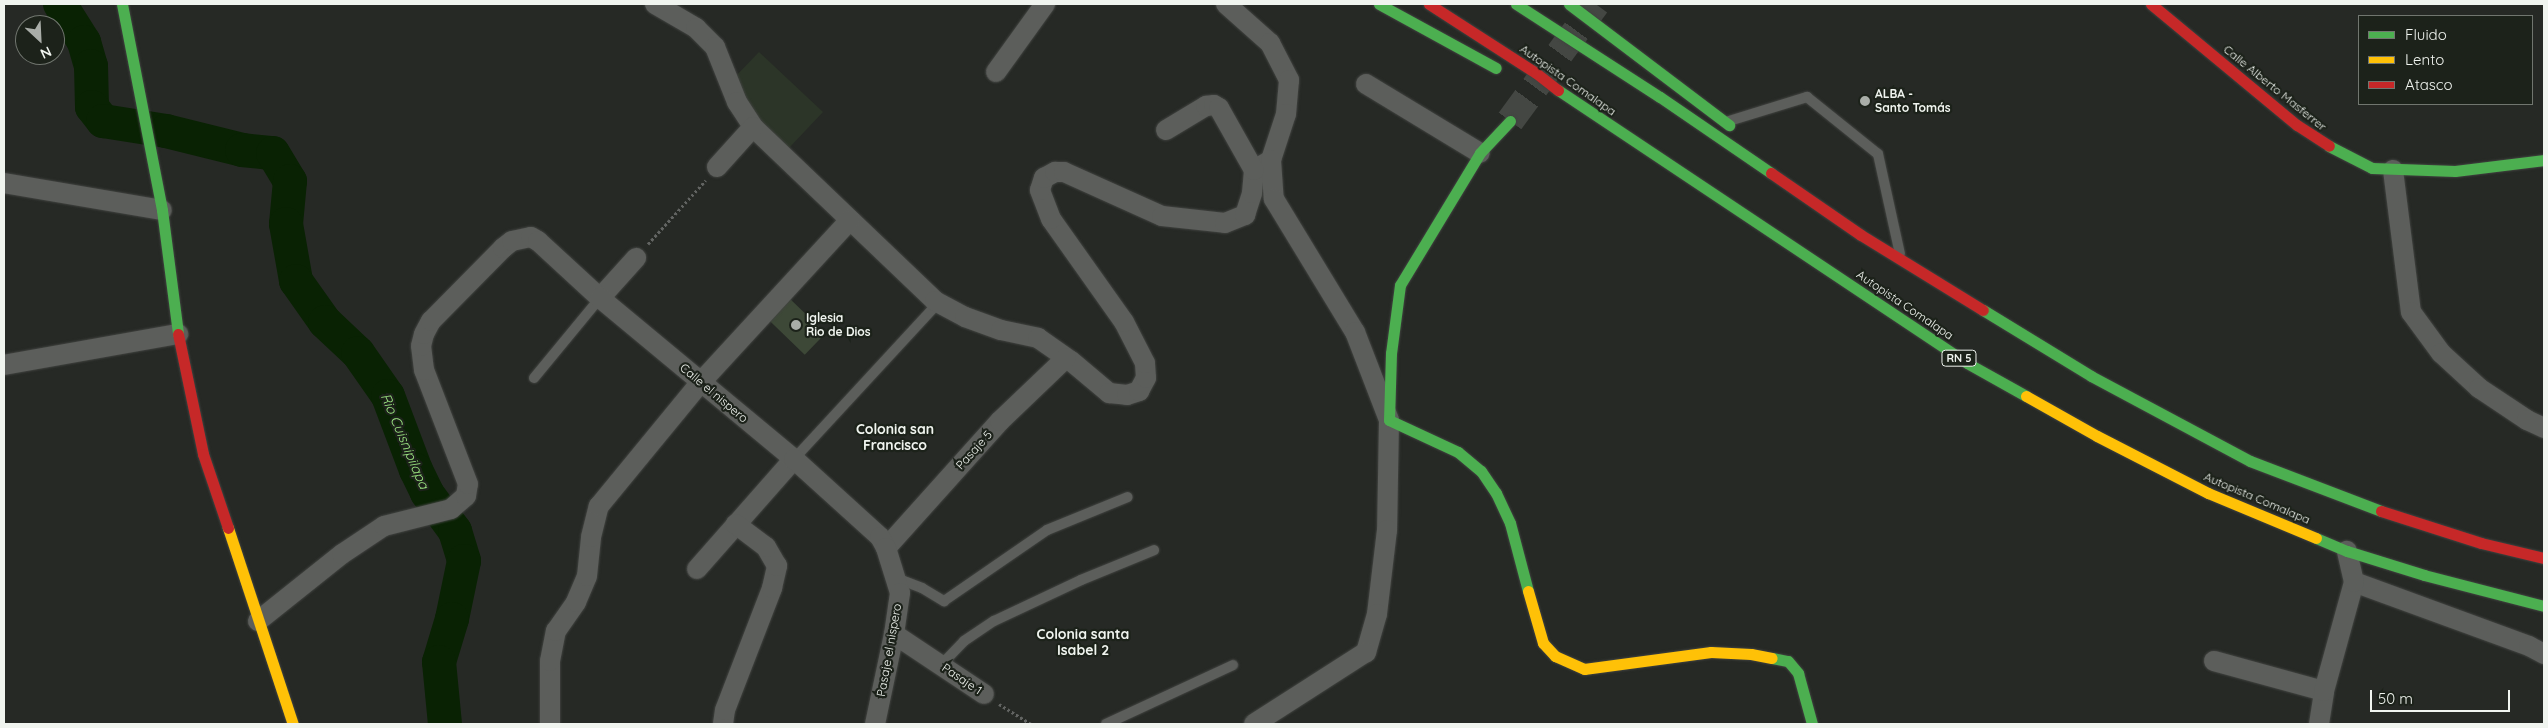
<!DOCTYPE html>
<html>
<head>
<meta charset="utf-8">
<style>
	body { margin:0 }
	#map { position:relative; width:2548px; height:728px; overflow:hidden; background:#262925; font-family:Quicksand,sans-serif }
	div>[style] { position:absolute }
	.built>* { inset:0; background:#2c3528 }
	.river>* { height:34px; margin:-17px; padding:0 17px; transform-origin:17px; border-radius:17px; background:#092203 }
	.building>* { inset:0; background:#3d4837; transform-origin:0 0 }
	.secondary-tunnel>* { height:28px; margin-top:-14px; transform-origin:0; background:repeating-linear-gradient(90deg,#444743 0 28px,transparent 0 42px) }
	.path>* { height:3px; margin-top:-1.5px; transform-origin:0; background:repeating-linear-gradient(90deg,#626462 0 2.5px,transparent 0 5px) }
	.roads { filter:drop-shadow(0 0 1px #414340) drop-shadow(0 0 1px #414340) }
	.lane>* { height:10px; margin:-5px; padding:0 5px; transform-origin:5px; border-radius:5px; background:#5c5e5b }
	.street>* { height:20px; margin:-10px; padding:0 10px; transform-origin:10px; border-radius:10px; background:#5c5e5b }
	.fast>* { height:11px; margin:-5.5px; padding:0 5.5px; transform-origin:5.5px; border-radius:5.5px; background:#4caf50 }
	.slow>* { height:11px; margin:-5.5px; padding:0 5.5px; transform-origin:5.5px; border-radius:5.5px; background:#ffc107 }
	.jam>* { height:11px; margin:-5.5px; padding:0 5.5px; transform-origin:5.5px; border-radius:5.5px; background:#c62828 }
	.dots>* { width:14px; height:14px; translate:-50% -50%; box-sizing:border-box; border:2px solid #1c221a; border-radius:50% }
	span { translate:-50% -50%; white-space:nowrap; text-align:center; line-height:1.15; -webkit-text-stroke:4.5px #1c221a; paint-order:stroke }
	.shield-label span { padding:1px 4px; background:#1c221a; border:1px solid; border-radius:4px; -webkit-text-stroke-width:0 }
	.shield-label { font-size:11px; color:#f0f4ef; font-weight:700 }
	.street-label { font-size:12px; color:#f0f4ef }
	.poi-label { font-size:12px; color:#f0f4ef; font-weight:700 }
	.left { translate:0 -50%; text-align:left }
	.neighbourhood-label { font-size:14px; color:#f0f4ef; font-weight:700 }
	.water-label { font-size:14px; color:#9ce582; font-style:italic }
	.frame { position:absolute; inset:0; border:5px solid #f0f4ef; pointer-events:none }
	.legend { position:absolute; left:2358px; top:15px; width:175px; height:90px; box-sizing:border-box; background:#1c221a; border:1px solid #71766f; margin:0; padding:6px 9px; list-style:none; font-size:15px; color:#f0f4ef }
	.legend li { display:flex; align-items:center; gap:10px; height:25px }
	.legend b { width:25px; border:1px solid #71766f }
	.north { position:absolute; left:15px; top:15px; width:50px; height:50px; box-sizing:border-box; background:#1c221a; border:1px solid #71766f; border-radius:50%; rotate:155deg; font-size:14px; font-weight:700; line-height:20px; text-align:center; color:#f0f4ef }
	.north::after { content:''; display:block; margin:auto; width:18px; height:22px; background:#a9ada8; clip-path:polygon(50% 0,100% 100%,50% 72%,0 100%) }
	.scale { position:absolute; left:2370px; top:690px; width:140px; height:22px; box-sizing:border-box; border:2px solid #f0f4ef; border-top:0; padding-left:6px; font-size:15px; line-height:18px; white-space:nowrap; color:#f0f4ef; -webkit-text-stroke:4px #1c221a; paint-order:stroke }
</style>
</head>
<body>
<div id="map">
	<div class="built">
		<i style="clip-path:polygon(759px 52px,823px 112px,788px 149px,752px 118px,734px 78px)"></i>
	</div>
	<div class="river">
		<i style="left:60px;top:4px;width:45px;rotate:57.7deg"></i>
		<i style="left:84px;top:42px;width:25px;rotate:74deg"></i>
		<i style="left:91px;top:66px;width:41px;rotate:88.6deg"></i>
		<i style="left:92px;top:107px;width:18px;rotate:52deg"></i>
		<i style="left:103px;top:121px;width:64px;rotate:9deg"></i>
		<i style="left:166px;top:131px;width:78px;rotate:14deg"></i>
		<i style="left:242px;top:150px;width:31px;rotate:6deg"></i>
		<i style="left:273px;top:153px;width:33px;rotate:59deg"></i>
		<i style="left:290px;top:181px;width:43px;rotate:95.3deg"></i>
		<i style="left:286px;top:224px;width:58px;rotate:80deg"></i>
		<i style="left:296px;top:281px;width:50px;rotate:54.7deg"></i>
		<i style="left:325px;top:322px;width:45px;rotate:43.2deg"></i>
		<i style="left:358px;top:353px;width:52px;rotate:55.1deg"></i>
		<i style="left:388px;top:396px;width:79px;rotate:69.3deg"></i>
		<i style="left:416px;top:470px;width:25px;rotate:64deg"></i>
		<i style="left:427px;top:493px;width:47px;rotate:53.6deg"></i>
		<i style="left:455px;top:531px;width:31px;rotate:73deg"></i>
		<i style="left:464px;top:561px;width:59px;rotate:101.7deg"></i>
		<i style="left:452px;top:619px;width:45px;rotate:106.8deg"></i>
		<i style="left:439px;top:662px;width:62px;rotate:84.5deg"></i>
	</div>
	<div class="building">
		<i style="left:786px;top:295px;width:55px;height:30px;rotate:44deg"></i>
	</div>
	<div class="secondary-tunnel">
		<i style="left:1510px;top:121px;width:145px;rotate:-53.7deg"></i>
	</div>
	<div class="path">
		<i style="left:648px;top:244px;width:86px;rotate:-47.8deg"></i>
		<i style="left:999px;top:704px;width:38px;rotate:32deg"></i>
	</div>
	<div class="roads">
		<div class="lane">
			<i style="left:1729px;top:121px;width:82px;rotate:-17.1deg"></i>
			<i style="left:1807px;top:97px;width:91px;rotate:38.8deg"></i>
			<i style="left:1878px;top:154px;width:102px;rotate:77.6deg"></i>
			<i style="left:534px;top:378px;width:104px;rotate:-50.5deg"></i>
			<i style="left:794px;top:459px;width:212px;rotate:-47.3deg"></i>
			<i style="left:896px;top:578px;width:28px;rotate:21deg"></i>
			<i style="left:922px;top:588px;width:26px;rotate:31deg"></i>
			<i style="left:944px;top:601px;width:125px;rotate:-34.6deg"></i>
			<i style="left:1047px;top:530px;width:87px;rotate:-22.2deg"></i>
			<i style="left:941px;top:665px;width:33px;rotate:-46deg"></i>
			<i style="left:964px;top:641px;width:36px;rotate:-34deg"></i>
			<i style="left:994px;top:621px;width:96px;rotate:-25.2deg"></i>
			<i style="left:1081px;top:580px;width:79px;rotate:-22.3deg"></i>
			<i style="left:1106px;top:724px;width:140px;rotate:-24.9deg"></i>
		</div>
		<div class="street">
			<i style="left:655px;top:4px;width:48px;rotate:30.3deg"></i>
			<i style="left:696px;top:28px;width:27px;rotate:45deg"></i>
			<i style="left:715px;top:47px;width:59px;rotate:68.2deg"></i>
			<i style="left:737px;top:102px;width:30px;rotate:57deg"></i>
			<i style="left:753px;top:127px;width:252px;rotate:43.7deg"></i>
			<i style="left:935px;top:301px;width:34px;rotate:28deg"></i>
			<i style="left:965px;top:317px;width:38px;rotate:20deg"></i>
			<i style="left:1001px;top:330px;width:38px;rotate:12deg"></i>
			<i style="left:1038px;top:338px;width:40px;rotate:34.9deg"></i>
			<i style="left:1071px;top:361px;width:50px;rotate:40.1deg"></i>
			<i style="left:1109px;top:393px;width:18px;rotate:6deg"></i>
			<i style="left:1127px;top:395px;width:13px;rotate:-18deg"></i>
			<i style="left:1139px;top:391px;width:15px;rotate:-62deg"></i>
			<i style="left:1146px;top:378px;width:15px;rotate:-94deg"></i>
			<i style="left:1145px;top:363px;width:46px;rotate:-117.1deg"></i>
			<i style="left:1124px;top:322px;width:126px;rotate:-125.3deg"></i>
			<i style="left:1051px;top:219px;width:31px;rotate:-111deg"></i>
			<i style="left:1040px;top:190px;width:13px;rotate:-72deg"></i>
			<i style="left:1044px;top:178px;width:13px;rotate:-29deg"></i>
			<i style="left:1055px;top:172px;width:9px"></i>
			<i style="left:1064px;top:172px;width:107px;rotate:24.2deg"></i>
			<i style="left:1162px;top:216px;width:63px;rotate:6.3deg"></i>
			<i style="left:1225px;top:223px;width:22px;rotate:-22deg"></i>
			<i style="left:1245px;top:215px;width:23px;rotate:-72deg"></i>
			<i style="left:1252px;top:193px;width:23px;rotate:-85deg"></i>
			<i style="left:1254px;top:170px;width:20px;rotate:-30deg"></i>
			<i style="left:1226px;top:4px;width:59px;rotate:41.6deg"></i>
			<i style="left:1270px;top:43px;width:42px;rotate:62.8deg"></i>
			<i style="left:1289px;top:80px;width:34px;rotate:95deg"></i>
			<i style="left:1286px;top:114px;width:48px;rotate:108.1deg"></i>
			<i style="left:1271px;top:160px;width:39px;rotate:86deg"></i>
			<i style="left:1274px;top:199px;width:156px;rotate:58.7deg"></i>
			<i style="left:1355px;top:332px;width:94px;rotate:68.9deg"></i>
			<i style="left:1389px;top:420px;width:110px;rotate:91deg"></i>
			<i style="left:1387px;top:530px;width:85px;rotate:96.8deg"></i>
			<i style="left:1377px;top:614px;width:40px;rotate:106deg"></i>
			<i style="left:1366px;top:652px;width:133px;rotate:147.3deg"></i>
			<i style="left:996px;top:72px;width:84px;rotate:-54.2deg"></i>
			<i style="left:1366px;top:84px;width:133px;rotate:31.2deg"></i>
			<i style="left:1166px;top:130px;width:47px;rotate:-31deg"></i>
			<i style="left:1206px;top:106px;width:8px;rotate:-7deg"></i>
			<i style="left:1214px;top:105px;width:6px;rotate:31deg"></i>
			<i style="left:1219px;top:108px;width:71px;rotate:60.6deg"></i>
			<i style="left:717px;top:167px;width:54px;rotate:-48deg"></i>
			<i style="left:2393px;top:170px;width:143px;rotate:82.8deg"></i>
			<i style="left:2411px;top:312px;width:51px;rotate:53.8deg"></i>
			<i style="left:2441px;top:353px;width:52px;rotate:42.6deg"></i>
			<i style="left:2479px;top:388px;width:58px;rotate:33.7deg"></i>
			<i style="left:2527px;top:420px;width:19px;rotate:25deg"></i>
			<i style="left:4px;top:183px;width:160px;rotate:9.7deg"></i>
			<i style="left:600px;top:298px;width:54px;rotate:-48deg"></i>
			<i style="left:4px;top:365px;width:177px;rotate:-10.1deg"></i>
			<i style="left:886px;top:548px;width:171px;rotate:-48.1deg"></i>
			<i style="left:1000px;top:421px;width:91px;rotate:-43.7deg"></i>
			<i style="left:697px;top:569px;width:147px;rotate:-48.6deg"></i>
			<i style="left:2354px;top:582px;width:186px;rotate:20.1deg"></i>
			<i style="left:2529px;top:646px;width:17px;rotate:28deg"></i>
			<i style="left:258px;top:621px;width:107px;rotate:-38.6deg"></i>
			<i style="left:342px;top:554px;width:50px;rotate:-33.7deg"></i>
			<i style="left:384px;top:526px;width:69px;rotate:-14.2deg"></i>
			<i style="left:451px;top:509px;width:20px;rotate:-41deg"></i>
			<i style="left:466px;top:496px;width:12px;rotate:-81deg"></i>
			<i style="left:468px;top:484px;width:122px;rotate:-111.1deg"></i>
			<i style="left:424px;top:370px;width:24px;rotate:-97deg"></i>
			<i style="left:421px;top:346px;width:12px;rotate:-76deg"></i>
			<i style="left:424px;top:334px;width:15px;rotate:-62deg"></i>
			<i style="left:431px;top:321px;width:103px;rotate:-45.4deg"></i>
			<i style="left:503px;top:248px;width:11px;rotate:-38deg"></i>
			<i style="left:512px;top:241px;width:19px;rotate:-12deg"></i>
			<i style="left:531px;top:237px;width:8px;rotate:30deg"></i>
			<i style="left:538px;top:241px;width:84px;rotate:42.6deg"></i>
			<i style="left:600px;top:298px;width:252px;rotate:39.7deg"></i>
			<i style="left:794px;top:459px;width:116px;rotate:42.2deg"></i>
			<i style="left:880px;top:537px;width:13px;rotate:61deg"></i>
			<i style="left:886px;top:548px;width:47px;rotate:72.7deg"></i>
			<i style="left:900px;top:593px;width:41px;rotate:98.3deg"></i>
			<i style="left:894px;top:634px;width:92px;rotate:101.9deg"></i>
			<i style="left:894px;top:634px;width:108px;rotate:33.7deg"></i>
			<i style="left:2214px;top:661px;width:114px;rotate:15.3deg"></i>
			<i style="left:550px;top:724px;width:63px;rotate:-90deg"></i>
			<i style="left:550px;top:661px;width:31px;rotate:-79deg"></i>
			<i style="left:556px;top:631px;width:35px;rotate:-55deg"></i>
			<i style="left:576px;top:602px;width:28px;rotate:-67deg"></i>
			<i style="left:587px;top:576px;width:39px;rotate:-84deg"></i>
			<i style="left:591px;top:537px;width:32px;rotate:-76deg"></i>
			<i style="left:599px;top:506px;width:161px;rotate:-50.6deg"></i>
			<i style="left:701px;top:382px;width:220px;rotate:-47.4deg"></i>
			<i style="left:723px;top:724px;width:14px;rotate:-82deg"></i>
			<i style="left:725px;top:710px;width:131px;rotate:-68.9deg"></i>
			<i style="left:772px;top:588px;width:23px;rotate:-77deg"></i>
			<i style="left:777px;top:566px;width:22px;rotate:-120deg"></i>
			<i style="left:766px;top:547px;width:38px;rotate:-143deg"></i>
			<i style="left:2319px;top:724px;width:33px;rotate:-81deg"></i>
			<i style="left:2324px;top:691px;width:113px;rotate:-74.6deg"></i>
			<i style="left:2354px;top:582px;width:32px;rotate:-103deg"></i>
		</div>
		<div class="fast">
			<i style="left:122px;top:4px;width:210px;rotate:79deg"></i>
			<i style="left:162px;top:210px;width:125px;rotate:82.6deg"></i>
			<i style="left:1379px;top:4px;width:133px;rotate:28.7deg"></i>
			<i style="left:1516px;top:4px;width:171px;rotate:32.9deg"></i>
			<i style="left:1660px;top:97px;width:135px;rotate:34.4deg"></i>
			<i style="left:1569px;top:4px;width:201px;rotate:37.1deg"></i>
			<i style="left:1558px;top:90px;width:492px;rotate:33.7deg"></i>
			<i style="left:1967px;top:363px;width:68px;rotate:29.2deg"></i>
			<i style="left:1510px;top:121px;width:44px;rotate:133.2deg"></i>
			<i style="left:1480px;top:153px;width:154px;rotate:121.2deg"></i>
			<i style="left:1400px;top:285px;width:69px;rotate:97.5deg"></i>
			<i style="left:1391px;top:353px;width:67px;rotate:91.7deg"></i>
			<i style="left:1389px;top:420px;width:76px;rotate:24.9deg"></i>
			<i style="left:1458px;top:452px;width:30px;rotate:40deg"></i>
			<i style="left:1481px;top:471px;width:27px;rotate:56deg"></i>
			<i style="left:1496px;top:493px;width:33px;rotate:65deg"></i>
			<i style="left:1510px;top:523px;width:70px;rotate:75.2deg"></i>
			<i style="left:2329px;top:146px;width:48px;rotate:27.1deg"></i>
			<i style="left:2372px;top:168px;width:83px;rotate:2.1deg"></i>
			<i style="left:2455px;top:171px;width:90px;rotate:-7deg"></i>
			<i style="left:1983px;top:310px;width:127px;rotate:31.4deg"></i>
			<i style="left:2091px;top:376px;width:180px;rotate:28.1deg"></i>
			<i style="left:2250px;top:461px;width:140px;rotate:20.9deg"></i>
			<i style="left:2316px;top:538px;width:34px;rotate:23deg"></i>
			<i style="left:2347px;top:551px;width:81px;rotate:17.3deg"></i>
			<i style="left:2424px;top:575px;width:124px;rotate:14.5deg"></i>
			<i style="left:1772px;top:658px;width:16px;rotate:11deg"></i>
			<i style="left:1788px;top:661px;width:16px;rotate:50deg"></i>
			<i style="left:1798px;top:673px;width:53px;rotate:74.6deg"></i>
		</div>
		<div class="slow">
			<i style="left:2026px;top:396px;width:81px;rotate:29.4deg"></i>
			<i style="left:2097px;top:436px;width:125px;rotate:27.2deg"></i>
			<i style="left:2208px;top:493px;width:117px;rotate:22.6deg"></i>
			<i style="left:228px;top:528px;width:206px;rotate:71.7deg"></i>
			<i style="left:1528px;top:591px;width:54px;rotate:73.9deg"></i>
			<i style="left:1543px;top:643px;width:18px;rotate:47deg"></i>
			<i style="left:1555px;top:656px;width:32px;rotate:24deg"></i>
			<i style="left:1584px;top:669px;width:128px;rotate:-7.6deg"></i>
			<i style="left:1711px;top:652px;width:40px;rotate:2.9deg"></i>
			<i style="left:1751px;top:654px;width:21px;rotate:11deg"></i>
		</div>
		<div class="jam">
			<i style="left:1429px;top:4px;width:127px;rotate:32.8deg"></i>
			<i style="left:1536px;top:73px;width:28px;rotate:38deg"></i>
			<i style="left:2151px;top:4px;width:190px;rotate:39.7deg"></i>
			<i style="left:2297px;top:125px;width:38px;rotate:33deg"></i>
			<i style="left:1771px;top:173px;width:109px;rotate:34.6deg"></i>
			<i style="left:1861px;top:235px;width:143px;rotate:31.6deg"></i>
			<i style="left:178px;top:334px;width:123px;rotate:78.2deg"></i>
			<i style="left:203px;top:454px;width:78px;rotate:71.3deg"></i>
			<i style="left:2381px;top:511px;width:105px;rotate:17.7deg"></i>
			<i style="left:2481px;top:543px;width:65px;rotate:13.4deg"></i>
		</div>
	</div>
	<div class="dots">
		<i style="left:1865px;top:101px;background:#a9ada8"></i>
		<i style="left:796px;top:325px;background:#a9ada8"></i>
	</div>
	<div class="shield-label">
		<span style="left:1959px;top:358px">RN 5</span>
	</div>
	<div class="street-label">
		<span style="left:1568px;top:80px;rotate:35deg">Autopista Comalapa</span>
		<span style="left:2275px;top:88px;rotate:39deg">Calle Alberto Masferrer</span>
		<span style="left:1905px;top:305px;rotate:34deg">Autopista Comalapa</span>
		<span style="left:714px;top:393px;rotate:40deg">Calle el nispero</span>
		<span style="left:974px;top:450px;rotate:-48deg">Pasaje 5</span>
		<span style="left:2257px;top:498px;rotate:23deg">Autopista Comalapa</span>
		<span style="left:889px;top:650px;rotate:-80deg">Pasaje el nispero</span>
		<span style="left:962px;top:679px;rotate:34deg">Pasaje 1</span>
	</div>
	<div class="poi-label">
		<span class="left" style="left:1875px;top:101px">ALBA -<br>Santo Tomás</span>
		<span class="left" style="left:806px;top:325px">Iglesia<br>Rio de Dios</span>
	</div>
	<div class="neighbourhood-label">
		<span style="left:895px;top:437px">Colonia san<br>Francisco</span>
		<span style="left:1083px;top:642px">Colonia santa<br>Isabel 2</span>
	</div>
	<div class="water-label">
		<span style="left:405px;top:441px;rotate:67deg">Rio Cuisnipilapa</span>
	</div>
	<div class="frame"></div>
	<ul class="legend">
	<li><b style="height:6px;background:#4caf50"></b>Fluido</li>
	<li><b style="height:6px;background:#ffc107"></b>Lento</li>
	<li><b style="height:6px;background:#c62828"></b>Atasco</li>
	</ul>
	<div class="north">N</div>
	<div class="scale">50 m</div>
</div>
</body>
</html>
